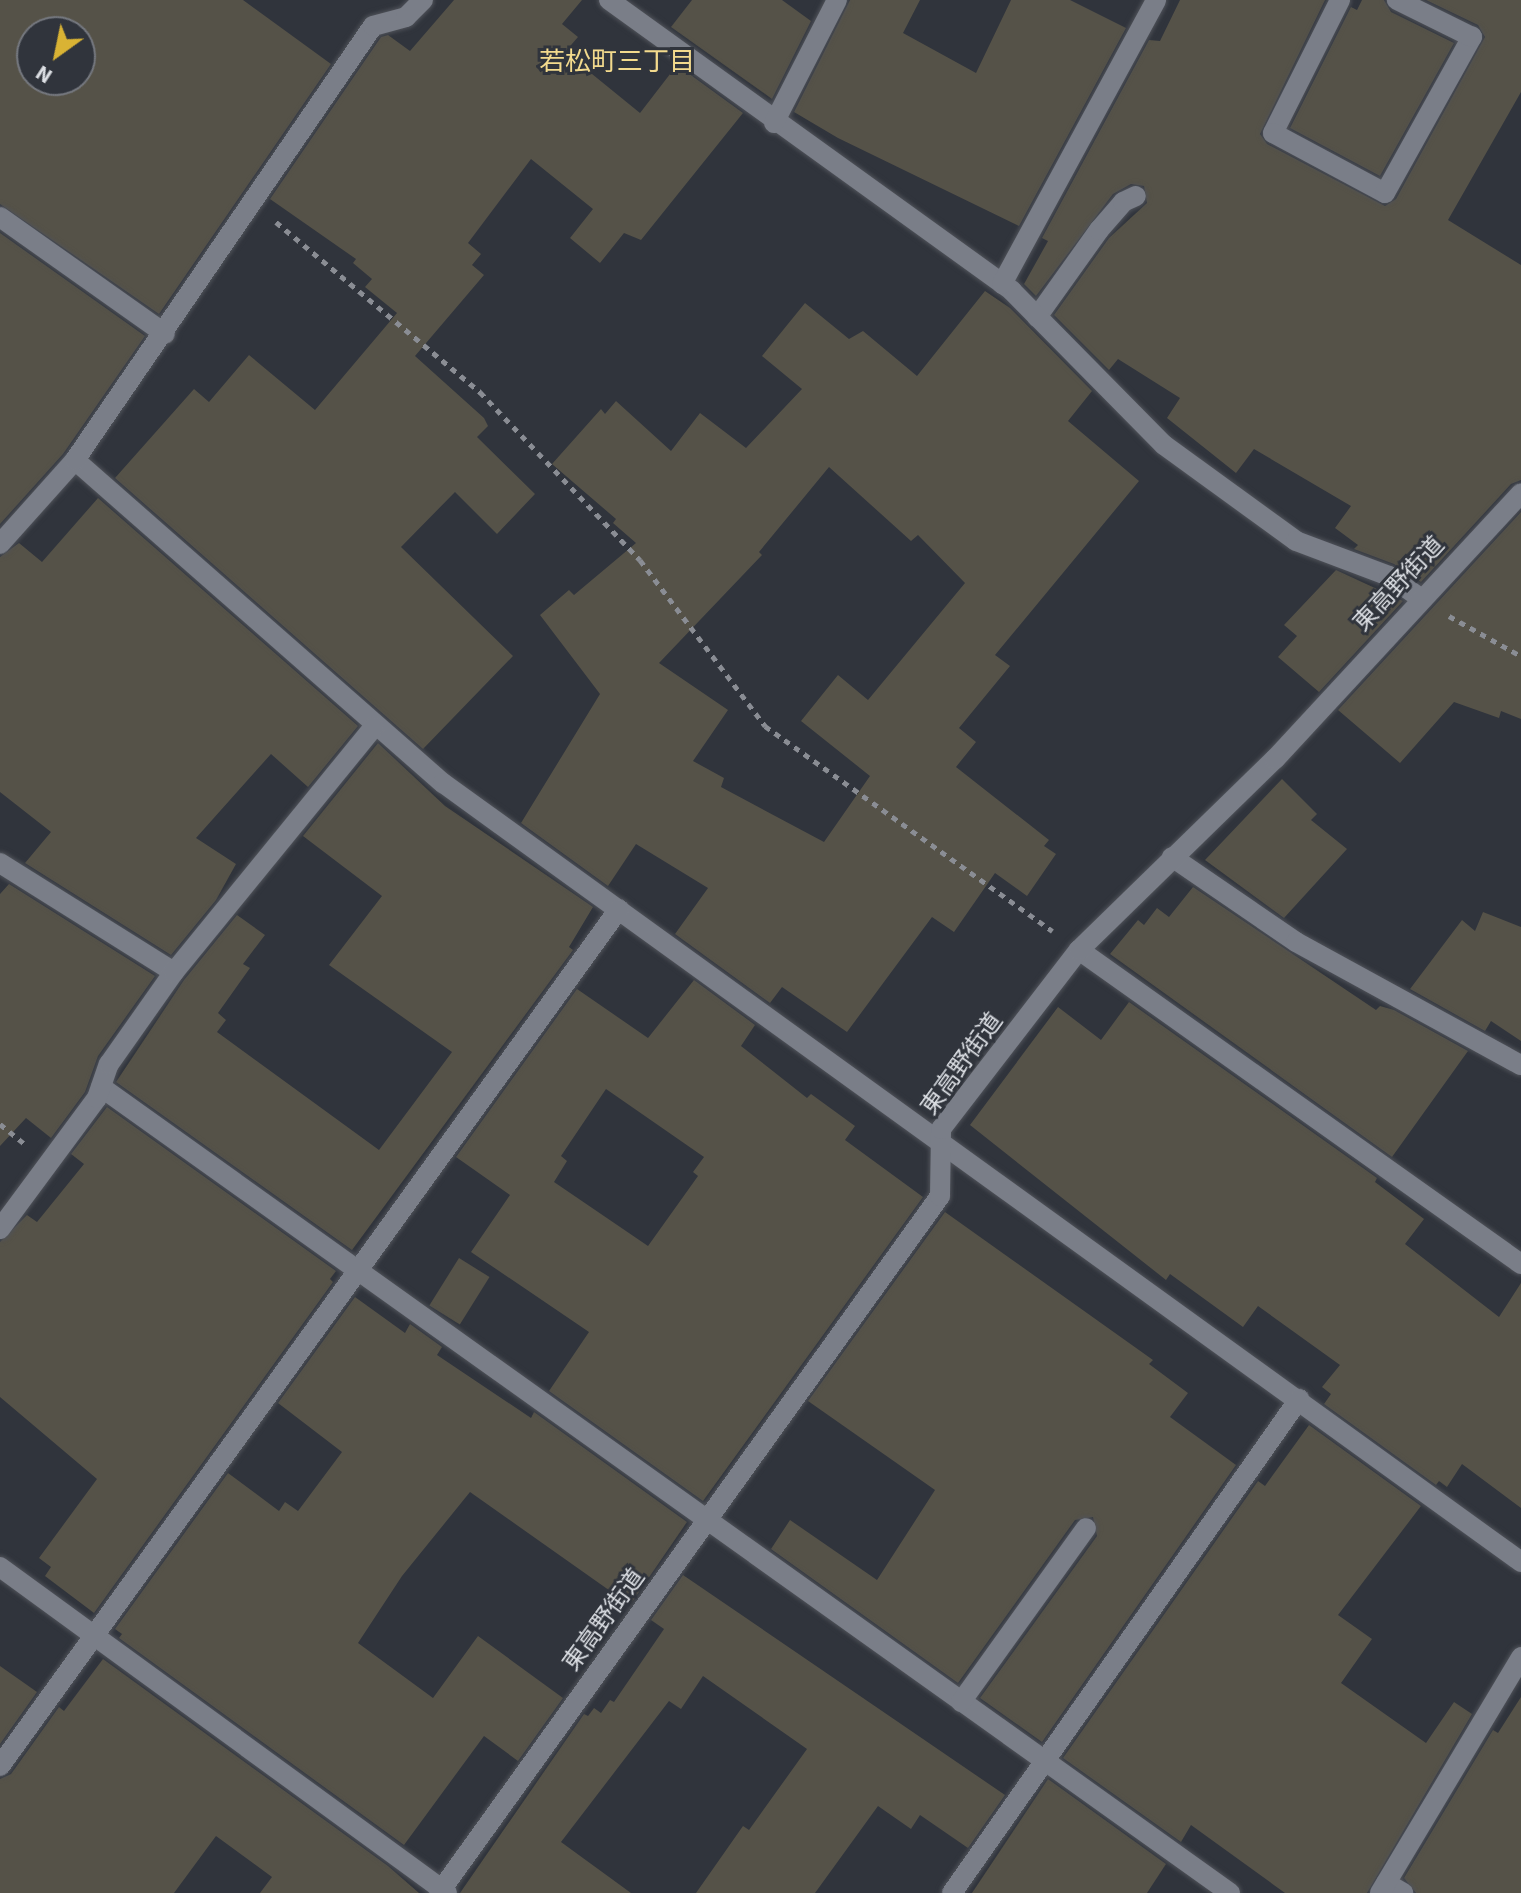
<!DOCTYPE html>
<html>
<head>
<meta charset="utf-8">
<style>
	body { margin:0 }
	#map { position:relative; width:1521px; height:1893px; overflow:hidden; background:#30343c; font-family:"Source Sans 3","Noto Sans JP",sans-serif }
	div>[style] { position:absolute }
	.building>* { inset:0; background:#555248; transform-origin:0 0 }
	.path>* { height:5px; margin-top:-2.5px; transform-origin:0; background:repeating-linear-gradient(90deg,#8a8d94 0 6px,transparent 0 12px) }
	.roads { filter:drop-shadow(0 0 2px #4f5259) drop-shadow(0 0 2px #4f5259) }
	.lane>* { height:20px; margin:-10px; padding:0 10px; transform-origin:10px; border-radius:10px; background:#7a7e88 }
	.street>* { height:20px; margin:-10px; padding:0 10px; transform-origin:10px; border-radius:10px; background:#7a7e88 }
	span { translate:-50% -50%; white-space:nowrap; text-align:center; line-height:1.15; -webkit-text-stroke:6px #30343c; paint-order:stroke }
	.street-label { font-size:24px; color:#dcdfe4 }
	.neighbourhood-label { font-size:26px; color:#f3da8d }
	.north { position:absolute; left:16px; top:16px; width:80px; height:80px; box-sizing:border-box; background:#30343c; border:2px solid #75787f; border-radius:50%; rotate:213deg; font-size:22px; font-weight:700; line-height:32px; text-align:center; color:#dcdfe4 }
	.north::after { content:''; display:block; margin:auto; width:28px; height:36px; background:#d9b334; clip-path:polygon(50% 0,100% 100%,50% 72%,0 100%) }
</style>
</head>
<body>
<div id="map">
	<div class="building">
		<i style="clip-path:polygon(evenodd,0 0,243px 0,331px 64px,159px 314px,0 204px,0 0,32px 32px,80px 32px,80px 80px,32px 80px,32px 32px)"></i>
		<i style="clip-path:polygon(454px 0,582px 0,562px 24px,578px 37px,565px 52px,640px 113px,677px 65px,743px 113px,641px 240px,624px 233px,600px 263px,570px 238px,593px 209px,531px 159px,468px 243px,481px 254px,472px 265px,484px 275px,415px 356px,484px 418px,488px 426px,477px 437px,535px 494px,497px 534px,455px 492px,401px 547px,513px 656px,423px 749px,115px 478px,194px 389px,209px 402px,249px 355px,315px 410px,397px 313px,365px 287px,372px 279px,353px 263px,356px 259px,270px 199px,381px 37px,388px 35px,410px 51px)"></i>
		<i style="clip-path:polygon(692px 0,782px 0,811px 21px,772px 99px,671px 27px)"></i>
		<i style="clip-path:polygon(850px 0,920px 0,903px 33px,976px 73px,1011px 0,1070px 0,1126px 28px,1019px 226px,838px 138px,794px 112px)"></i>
		<i style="clip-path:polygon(1180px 0,1325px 0,1260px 134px,1267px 144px,1385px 206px,1396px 199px,1485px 37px,1478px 25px,1426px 0,1521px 0,1521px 92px,1448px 220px,1521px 265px,1521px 480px,1511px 484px,1421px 582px,1394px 564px,1354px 549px,1358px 545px,1335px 528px,1351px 506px,1254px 449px,1236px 473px,1167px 418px,1180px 398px,1118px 359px,1109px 370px,1054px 315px,1109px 238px,1147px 203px,1144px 186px,1131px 184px,1113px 194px,1036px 296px,1024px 284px,1048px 241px,1042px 238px,1149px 40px,1160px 41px)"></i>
		<i style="clip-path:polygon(1362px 0,1384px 0,1391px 12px,1454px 43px,1380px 176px,1290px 128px,1351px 7px,1357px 10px)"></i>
		<i style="clip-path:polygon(0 233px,145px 336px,63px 454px,0 524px)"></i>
		<i style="clip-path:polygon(evenodd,985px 291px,1010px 308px,1092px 391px,1068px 421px,1139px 481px,995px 655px,1010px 666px,959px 728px,976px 742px,956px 767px,1049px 840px,1044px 846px,1056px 854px,1027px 896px,995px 873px,954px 932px,932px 917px,847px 1032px,782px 987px,770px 1003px,675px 934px,708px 888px,636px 844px,608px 886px,521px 823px,600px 694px,540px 615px,569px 590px,574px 595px,636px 543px,613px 523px,616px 519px,552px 464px,601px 409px,605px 414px,616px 401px,671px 451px,700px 413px,746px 448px,802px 389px,762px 356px,805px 303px,849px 339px,863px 331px,917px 376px,985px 291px,829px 467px,911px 541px,918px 535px,965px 583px,868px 700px,838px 675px,801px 721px,870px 776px,824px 842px,721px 787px,724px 778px,693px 761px,728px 710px,659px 663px,762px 555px,759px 552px,829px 467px)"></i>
		<i style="clip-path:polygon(98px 498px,358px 726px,308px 787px,271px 754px,196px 838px,236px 864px,216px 900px,171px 955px,25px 863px,51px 832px,0 792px,0 557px,19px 543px,42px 562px)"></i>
		<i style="clip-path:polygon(1521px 512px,1521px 719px,1501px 711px,1499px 718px,1454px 702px,1400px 763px,1338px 710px)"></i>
		<i style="clip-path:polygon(1336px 570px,1403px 601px,1319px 692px,1278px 657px,1297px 636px,1284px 625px)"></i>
		<i style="clip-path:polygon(378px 743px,445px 806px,593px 907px,569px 947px,573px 950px,352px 1250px,116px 1082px,184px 980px,237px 915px,265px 935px,243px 964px,250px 968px,218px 1013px,226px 1020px,217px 1032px,379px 1150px,452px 1052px,329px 965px,382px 896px,303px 836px)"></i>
		<i style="clip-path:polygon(1282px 779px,1317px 814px,1311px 820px,1347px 849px,1284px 918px,1205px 860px)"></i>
		<i style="clip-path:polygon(9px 884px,155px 976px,98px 1056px,85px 1092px,51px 1138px,26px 1118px,0 1146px,0 894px)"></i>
		<i style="clip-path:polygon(1193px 887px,1376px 1010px,1380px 1006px,1394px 1010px,1468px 1051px,1392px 1157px,1110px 954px,1138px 920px,1144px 925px,1157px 908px,1169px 917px)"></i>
		<i style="clip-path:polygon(1483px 912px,1521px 927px,1521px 1041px,1491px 1021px,1485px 1031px,1410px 989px,1462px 920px,1475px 931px)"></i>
		<i style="clip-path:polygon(evenodd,694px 980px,755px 1025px,741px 1046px,807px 1098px,811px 1094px,855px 1126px,845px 1140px,923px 1197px,703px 1501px,549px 1391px,589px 1332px,471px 1252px,510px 1195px,456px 1157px,577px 989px,648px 1038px,694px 980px,606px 1089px,704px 1157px,693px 1172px,698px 1176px,648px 1246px,554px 1182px,567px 1161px,561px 1156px,606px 1089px)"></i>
		<i style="clip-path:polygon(1129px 1002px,1377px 1178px,1375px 1182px,1424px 1219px,1405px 1244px,1499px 1317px,1521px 1283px,1521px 1508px,1462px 1464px,1447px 1487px,1439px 1481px,1436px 1485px,1324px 1404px,1331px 1394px,1322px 1387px,1340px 1365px,1258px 1306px,1243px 1327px,1170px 1274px,1166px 1280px,970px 1125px,1058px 1007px,1101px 1040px)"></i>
		<i style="clip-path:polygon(107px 1107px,336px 1271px,330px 1279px,333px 1282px,94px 1613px,45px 1576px,51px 1567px,39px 1558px,97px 1479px,0 1397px,0 1242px,27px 1215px,37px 1222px,84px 1164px,71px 1154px)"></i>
		<i style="clip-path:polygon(945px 1212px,1153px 1360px,1149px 1364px,1188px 1393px,1170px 1417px,1236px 1465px,1042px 1742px,980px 1698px,1097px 1536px,1093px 1517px,1075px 1520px,958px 1683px,771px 1549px,790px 1520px,877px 1580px,935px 1490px,808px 1401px)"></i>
		<i style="left:459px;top:1258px;width:36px;height:56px;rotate:32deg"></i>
		<i style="clip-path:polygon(355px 1297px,405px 1333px,410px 1324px,442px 1347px,437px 1355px,531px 1418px,534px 1412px,687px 1522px,630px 1605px,470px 1492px,402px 1576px,358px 1643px,433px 1698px,478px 1636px,563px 1698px,518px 1761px,484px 1736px,404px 1845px,119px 1638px,122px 1634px,115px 1629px,228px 1473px,279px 1511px,285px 1502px,298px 1511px,342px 1452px,278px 1403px)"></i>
		<i style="clip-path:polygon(1309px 1425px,1421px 1506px,1338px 1615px,1372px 1639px,1341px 1683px,1426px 1743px,1454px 1702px,1472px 1714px,1367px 1893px,1285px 1893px,1191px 1825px,1181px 1842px,1063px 1758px,1258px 1481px,1265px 1486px)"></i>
		<i style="clip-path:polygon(683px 1575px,1005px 1795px,968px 1848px,920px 1815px,911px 1829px,878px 1806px,815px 1893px,696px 1893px,743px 1826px,749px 1830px,807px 1749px,703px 1676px,681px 1709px,669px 1701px,561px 1842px,631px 1893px,460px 1893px,584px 1714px,588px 1716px,594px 1708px,601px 1713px,610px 1700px,614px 1702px,664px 1629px,651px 1620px)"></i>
		<i style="clip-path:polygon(103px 1659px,388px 1866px,419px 1893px,260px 1893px,272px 1877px,216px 1836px,174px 1893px,0 1893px,0 1779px,11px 1774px,59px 1707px,64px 1711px)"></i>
		<i style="clip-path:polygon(0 1666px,37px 1692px,0 1744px)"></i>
		<i style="clip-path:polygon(1521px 1697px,1521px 1893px,1416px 1893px,1404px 1878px,1493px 1730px,1498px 1733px)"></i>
		<i style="clip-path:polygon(1048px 1779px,1166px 1864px,1147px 1893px,972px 1893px)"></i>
	</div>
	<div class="path">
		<i style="left:276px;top:222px;width:266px;rotate:39.8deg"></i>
		<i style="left:480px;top:392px;width:232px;rotate:46.4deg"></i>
		<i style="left:640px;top:560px;width:208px;rotate:53deg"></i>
		<i style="left:765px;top:726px;width:353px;rotate:35.5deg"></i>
		<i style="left:1449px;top:616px;width:82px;rotate:29.1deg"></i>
		<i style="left:0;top:1124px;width:32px;rotate:39deg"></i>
	</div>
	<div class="roads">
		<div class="lane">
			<i style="left:1037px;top:317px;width:107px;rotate:-54.5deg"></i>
			<i style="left:1099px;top:230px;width:37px;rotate:-49deg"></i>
			<i style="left:1123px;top:202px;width:14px;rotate:-25deg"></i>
		</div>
		<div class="street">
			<i style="left:609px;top:0;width:497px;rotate:35.8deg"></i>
			<i style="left:1012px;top:291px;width:216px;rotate:45.4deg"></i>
			<i style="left:1164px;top:445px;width:163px;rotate:36deg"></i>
			<i style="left:1296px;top:541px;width:99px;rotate:20.6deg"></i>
			<i style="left:1389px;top:576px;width:39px;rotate:35deg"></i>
			<i style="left:1340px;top:0;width:149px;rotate:116.7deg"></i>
			<i style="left:1273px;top:133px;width:127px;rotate:28.2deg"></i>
			<i style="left:1385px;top:193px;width:179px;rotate:-60.9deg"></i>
			<i style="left:1472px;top:37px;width:84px;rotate:-153.7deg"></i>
			<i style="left:774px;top:123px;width:138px;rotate:-62.9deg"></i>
			<i style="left:0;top:217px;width:202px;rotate:35.3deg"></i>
			<i style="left:1002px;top:284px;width:323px;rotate:-61.5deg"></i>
			<i style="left:75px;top:460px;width:490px;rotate:41.3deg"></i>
			<i style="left:443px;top:783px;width:1330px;rotate:35.85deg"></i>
			<i style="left:0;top:544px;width:113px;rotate:-48.2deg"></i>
			<i style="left:75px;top:460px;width:526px;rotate:-55.53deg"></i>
			<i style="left:373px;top:26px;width:34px;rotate:-15deg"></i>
			<i style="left:406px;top:17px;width:24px;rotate:-45deg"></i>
			<i style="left:1172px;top:857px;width:150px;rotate:34.4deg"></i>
			<i style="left:1296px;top:942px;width:256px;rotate:28.7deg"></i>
			<i style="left:0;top:863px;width:205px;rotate:32.1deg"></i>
			<i style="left:1079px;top:950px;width:542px;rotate:35.39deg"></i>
			<i style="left:101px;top:1087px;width:1387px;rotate:35.52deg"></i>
			<i style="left:0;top:1229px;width:163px;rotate:-53.5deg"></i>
			<i style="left:97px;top:1098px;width:36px;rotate:-71deg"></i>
			<i style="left:109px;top:1064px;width:113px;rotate:-54.8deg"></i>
			<i style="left:174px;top:972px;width:316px;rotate:-50.8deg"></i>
			<i style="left:0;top:1567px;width:553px;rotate:36.1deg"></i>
			<i style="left:961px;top:1702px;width:214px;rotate:-54.3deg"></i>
			<i style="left:0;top:1766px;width:1057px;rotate:-54.16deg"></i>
			<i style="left:1386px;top:1883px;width:20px;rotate:30deg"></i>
			<i style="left:439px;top:1893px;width:858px;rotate:-54.29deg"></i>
			<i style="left:940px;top:1196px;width:67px;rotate:-89.1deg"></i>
			<i style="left:941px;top:1129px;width:226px;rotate:-52.4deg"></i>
			<i style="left:1079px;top:950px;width:274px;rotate:-44.3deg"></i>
			<i style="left:1275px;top:759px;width:362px;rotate:-47.2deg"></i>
			<i style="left:952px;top:1893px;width:604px;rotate:-54.91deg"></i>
			<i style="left:1380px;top:1893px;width:275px;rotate:-59.1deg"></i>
		</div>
	</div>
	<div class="street-label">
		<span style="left:1399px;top:584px;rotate:-47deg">東高野街道</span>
		<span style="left:962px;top:1064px;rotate:-54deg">東高野街道</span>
		<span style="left:604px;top:1620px;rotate:-54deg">東高野街道</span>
	</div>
	<div class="neighbourhood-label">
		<span style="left:617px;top:62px">若松町三丁目</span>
	</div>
	<div class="north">N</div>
</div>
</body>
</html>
